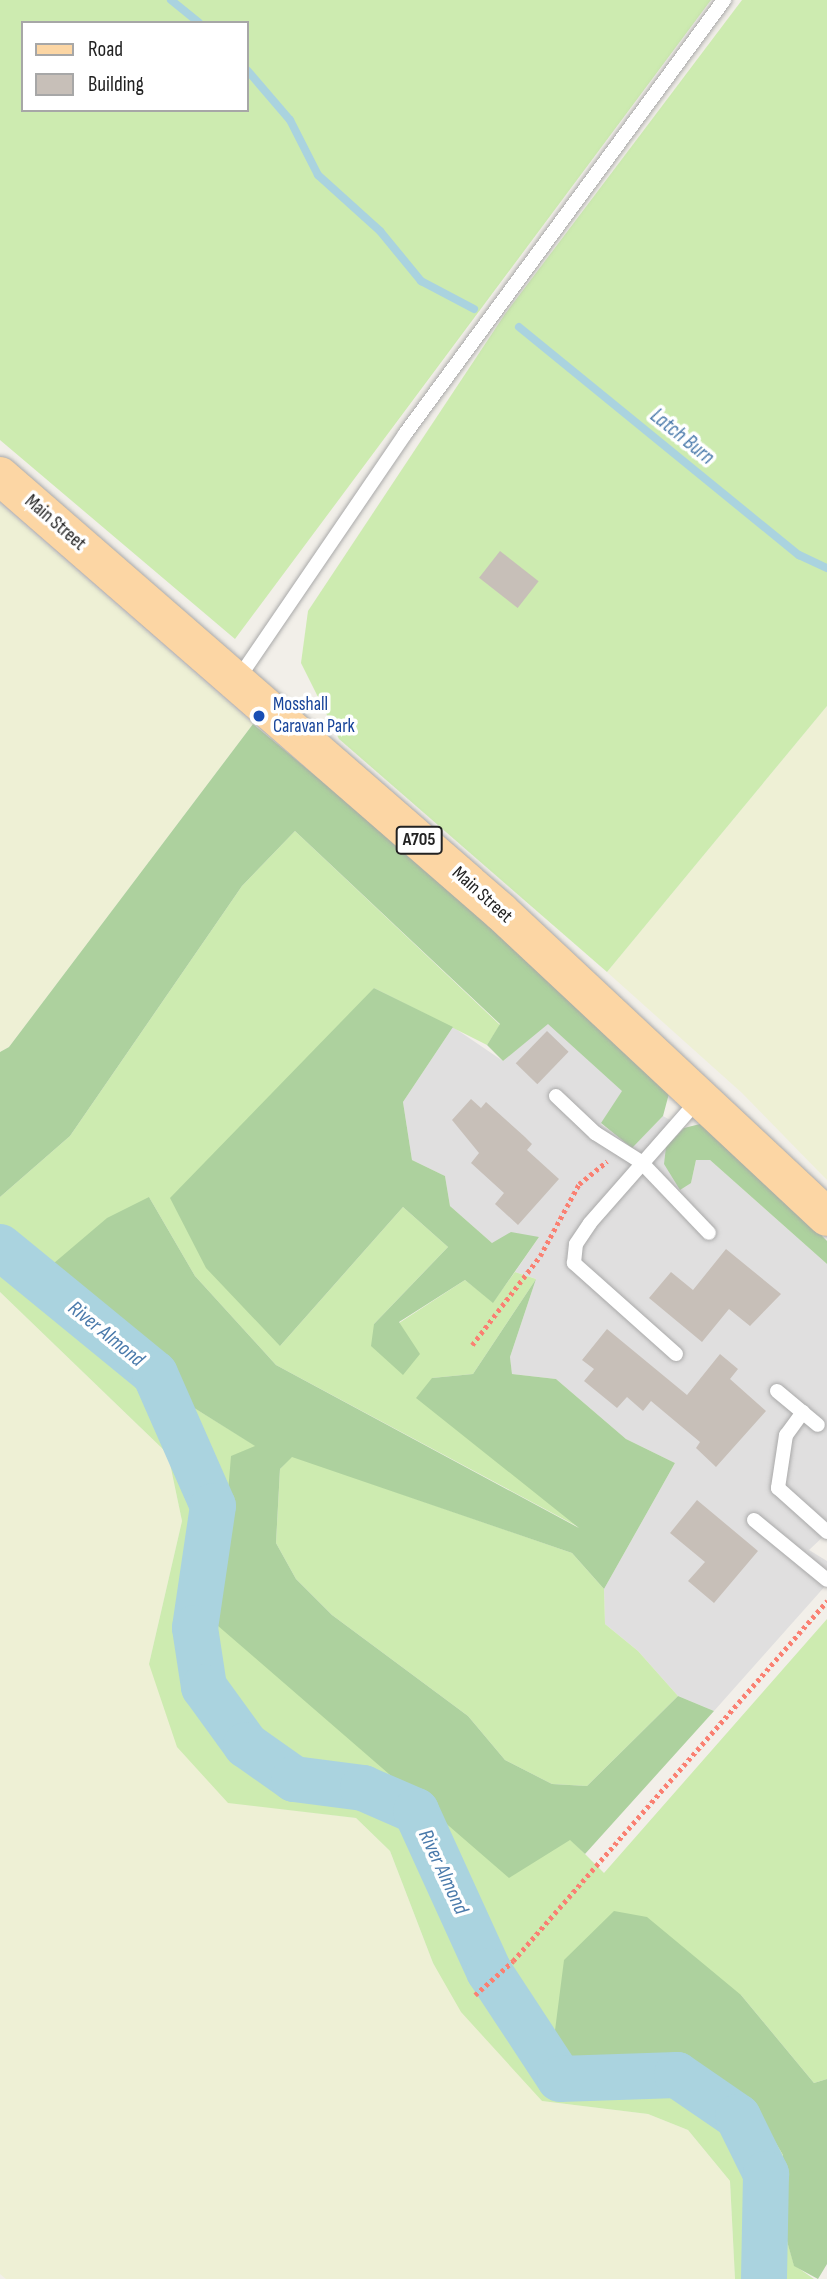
<!DOCTYPE html>
<html>
<head>
<meta charset="utf-8">
<style>
	body { margin:0 }
	#map { position:relative; width:827px; height:2279px; overflow:hidden; background:#f2efe9; font-family:"Sofia Sans Condensed",sans-serif }
	div>[style] { position:absolute }
	.residential>* { inset:0; background:#e0dfdf }
	.farmland>* { inset:0; background:#eef0d5 }
	.grass>* { inset:0; background:#cdebb0 }
	.forest>* { inset:0; background:#add19e }
	.stream>* { height:8px; margin:-4px; padding:0 4px; transform-origin:4px; border-radius:4px; background:#aad3df }
	.river>* { height:46px; margin:-23px; padding:0 23px; transform-origin:23px; border-radius:23px; background:#aad3df }
	.building>* { inset:0; background:#c7bfb8; transform-origin:0 0 }
	.path>* { height:4.5px; margin-top:-2.25px; transform-origin:0; background:repeating-linear-gradient(90deg,#fa8072 0 3.5px,transparent 0 7px) }
	.roads { filter:drop-shadow(0 0 2px #a9a9a9) drop-shadow(0 0 2px #a9a9a9) }
	.service>* { height:14px; margin:-7px; padding:0 7px; transform-origin:7px; border-radius:7px; background:#fff }
	.primary>* { height:38px; margin:-19px; padding:0 19px; transform-origin:19px; border-radius:19px; background:#fcd6a4 }
	.dots>* { width:19px; height:19px; translate:-50% -50%; box-sizing:border-box; border:4px solid #fff; border-radius:50% }
	span { translate:-50% -50%; white-space:nowrap; text-align:center; line-height:1.15; -webkit-text-stroke:7px #fff; paint-order:stroke }
	.shield-label span { padding:2px 5px; background:#fff; border:2px solid; border-radius:5px; -webkit-text-stroke-width:0 }
	.shield-label { font-size:18px; color:#222; font-weight:700 }
	.street-label { font-size:19px; color:#222 }
	.transit-label { font-size:19px; color:#164399 }
	.left { translate:0 -50%; text-align:left }
	.water-label { font-size:21px; color:#4a7aab; font-style:italic }
	.legend { position:absolute; left:21px; top:21px; width:228px; height:91px; box-sizing:border-box; background:#fff; border:2px solid #a7a7a7; margin:0; padding:9px 12px; list-style:none; font-size:21px; color:#222 }
	.legend li { display:flex; align-items:center; gap:14px; height:35px }
	.legend b { width:35px; border:2px solid #a7a7a7 }
</style>
</head>
<body>
<div id="map">
	<div class="residential">
		<i style="clip-path:polygon(548px 1023px,623px 1091px,601px 1124px,632px 1147px,663px 1116px,684px 1128px,666px 1147px,691px 1183px,696px 1160px,710px 1160px,827px 1264px,827px 1533px,809px 1550px,827px 1561px,827px 1584px,714px 1711px,678px 1696px,638px 1651px,605px 1624px,604px 1589px,675px 1463px,626px 1439px,556px 1379px,512px 1374px,510px 1357px,536px 1279px,515px 1272px,539px 1237px,492px 1243px,450px 1206px,445px 1176px,412px 1160px,403px 1102px,453px 1027px,503px 1061px)"></i>
	</div>
	<div class="farmland">
		<i style="clip-path:polygon(0 504px,253px 724px,9px 1047px,0 1052px)"></i>
		<i style="clip-path:polygon(827px 706px,827px 1180px,742px 1093px,607px 972px)"></i>
		<i style="clip-path:polygon(0 1292px,168px 1454px,182px 1521px,149px 1664px,228px 1802px,356px 1818px,390px 1851px,433px 1963px,542px 2101px,648px 2114px,688px 2130px,730px 2181px,735px 2279px,6px 2279px,0 2274px)"></i>
	</div>
	<div class="grass">
		<i style="clip-path:polygon(evenodd,0 0,711px 0,235px 639px,0 440px,0 0,23px 23px,247px 23px,247px 110px,23px 110px,23px 23px)"></i>
		<i style="clip-path:polygon(742px 0,827px 0,827px 706px,607px 972px,339px 739px,301px 663px,308px 611px,505px 314px)"></i>
		<i style="clip-path:polygon(295px 831px,500px 1025px,487px 1045px,374px 988px,280px 1346px,403px 1207px,448px 1247px,374px 1324px,399px 1323px,465px 1280px,493px 1302px,515px 1272px,536px 1279px,473px 1374px,432px 1378px,584px 1530px,276px 1365px,195px 1276px,149px 1197px,183px 1401px,256px 1446px,217px 1625px,570px 1839px,604px 1873px,827px 1619px,827px 2079px,814px 2083px,741px 1995px,570px 2067px,682px 2062px,755px 2108px,783px 2155px,783px 2227px,794px 2265px,814px 2279px,735px 2279px,730px 2181px,688px 2130px,648px 2114px,542px 2101px,461px 2012px,433px 1963px,390px 1851px,356px 1818px,228px 1803px,177px 1747px,149px 1664px,182px 1521px,168px 1454px,0 1292px,0 1197px,70px 1136px,242px 886px)"></i>
		<i style="clip-path:polygon(292px 1456px,572px 1553px,604px 1589px,605px 1624px,638px 1651px,678px 1696px,587px 1786px,552px 1784px,505px 1760px,468px 1716px,332px 1615px,296px 1579px,276px 1543px,280px 1469px)"></i>
	</div>
	<div class="forest">
		<i style="clip-path:polygon(253px 724px,543px 965px,671px 1086px,663px 1116px,632px 1148px,601px 1123px,622px 1091px,548px 1024px,503px 1061px,487px 1045px,500px 1024px,295px 831px,242px 886px,70px 1136px,0 1197px,0 1052px,9px 1047px)"></i>
		<i style="clip-path:polygon(374px 988px,453px 1027px,403px 1102px,412px 1160px,445px 1176px,450px 1206px,492px 1243px,511px 1232px,539px 1237px,493px 1303px,465px 1280px,399px 1322px,420px 1354px,403px 1375px,371px 1346px,374px 1324px,448px 1247px,403px 1207px,280px 1346px,206px 1268px,170px 1198px)"></i>
		<i style="clip-path:polygon(704px 1123px,725px 1137px,827px 1241px,827px 1264px,710px 1160px,696px 1160px,691px 1183px,680px 1190px,664px 1164px,666px 1147px,684px 1128px)"></i>
		<i style="clip-path:polygon(149px 1197px,195px 1276px,276px 1365px,579px 1528px,416px 1398px,432px 1378px,473px 1374px,536px 1279px,510px 1357px,512px 1374px,556px 1379px,626px 1439px,675px 1463px,604px 1589px,572px 1553px,292px 1457px,280px 1469px,276px 1543px,296px 1579px,332px 1615px,468px 1716px,505px 1760px,552px 1784px,587px 1786px,678px 1696px,714px 1711px,585px 1854px,570px 1840px,509px 1878px,217px 1625px,231px 1456px,255px 1446px,183px 1401px,47px 1269px,107px 1218px)"></i>
		<i style="clip-path:polygon(614px 1911px,647px 1917px,741px 1995px,814px 2083px,827px 2079px,827px 2264px,818px 2279px,794px 2266px,783px 2227px,783px 2155px,755px 2108px,682px 2062px,570px 2067px,553px 2046px,564px 1960px)"></i>
	</div>
	<div class="stream">
		<i style="left:171px;top:0;width:36px;rotate:39deg"></i>
		<i style="left:247px;top:70px;width:66px;rotate:49.3deg"></i>
		<i style="left:290px;top:120px;width:62px;rotate:63deg"></i>
		<i style="left:318px;top:175px;width:84px;rotate:42.1deg"></i>
		<i style="left:380px;top:231px;width:65px;rotate:50.6deg"></i>
		<i style="left:421px;top:281px;width:60px;rotate:27.8deg"></i>
		<i style="left:519px;top:327px;width:361px;rotate:39.2deg"></i>
		<i style="left:799px;top:555px;width:31px;rotate:25deg"></i>
	</div>
	<div class="river">
		<i style="left:0;top:1247px;width:200px;rotate:39.3deg"></i>
		<i style="left:155px;top:1374px;width:144px;rotate:66.3deg"></i>
		<i style="left:213px;top:1506px;width:123px;rotate:98.4deg"></i>
		<i style="left:195px;top:1628px;width:60px;rotate:81.3deg"></i>
		<i style="left:204px;top:1687px;width:72px;rotate:54.1deg"></i>
		<i style="left:246px;top:1745px;width:59px;rotate:35.3deg"></i>
		<i style="left:294px;top:1779px;width:70px;rotate:7.4deg"></i>
		<i style="left:363px;top:1788px;width:58px;rotate:23.5deg"></i>
		<i style="left:416px;top:1811px;width:176px;rotate:65.5deg"></i>
		<i style="left:489px;top:1971px;width:129px;rotate:56.7deg"></i>
		<i style="left:560px;top:2079px;width:117px;rotate:-2deg"></i>
		<i style="left:677px;top:2075px;width:74px;rotate:34.5deg"></i>
		<i style="left:738px;top:2117px;width:64px;rotate:63.8deg"></i>
		<i style="left:766px;top:2174px;width:105px;rotate:91.1deg"></i>
	</div>
	<div class="building">
		<i style="left:500px;top:551px;width:49px;height:34px;rotate:38deg"></i>
		<i style="left:547px;top:1031px;width:30px;height:45px;rotate:44deg"></i>
		<i style="clip-path:polygon(471px 1099px,481px 1108px,486px 1102px,525px 1137px,532px 1144px,527px 1150px,559px 1179px,518px 1225px,495px 1204px,504px 1193px,471px 1163px,479px 1153px,452px 1120px)"></i>
		<i style="clip-path:polygon(726px 1249px,781px 1294px,750px 1326px,729px 1309px,702px 1342px,649px 1298px,671px 1272px,693px 1290px)"></i>
		<i style="clip-path:polygon(607px 1329px,687px 1395px,720px 1354px,738px 1369px,730px 1379px,766px 1411px,716px 1467px,696px 1448px,700px 1442px,651px 1401px,643px 1411px,627px 1397px,617px 1408px,584px 1381px,594px 1369px,582px 1360px)"></i>
		<i style="clip-path:polygon(697px 1500px,758px 1551px,714px 1603px,688px 1581px,705px 1562px,670px 1533px)"></i>
	</div>
	<div class="path">
		<i style="left:472px;top:1345px;width:112px;rotate:-52.6deg"></i>
		<i style="left:540px;top:1256px;width:82px;rotate:-61.6deg"></i>
		<i style="left:579px;top:1184px;width:36px;rotate:-39deg"></i>
		<i style="left:475px;top:1995px;width:51px;rotate:-41.8deg"></i>
		<i style="left:513px;top:1961px;width:478px;rotate:-48.9deg"></i>
	</div>
	<div class="roads">
		<div class="service">
			<i style="left:238px;top:679px;width:297px;rotate:-55.7deg"></i>
			<i style="left:405px;top:434px;width:539px;rotate:-53.68deg"></i>
			<i style="left:556px;top:1096px;width:54px;rotate:43.5deg"></i>
			<i style="left:595px;top:1133px;width:54px;rotate:32.2deg"></i>
			<i style="left:641px;top:1162px;width:98px;rotate:46.2deg"></i>
			<i style="left:676px;top:1354px;width:137px;rotate:-138.3deg"></i>
			<i style="left:574px;top:1263px;width:19px;rotate:-84deg"></i>
			<i style="left:576px;top:1244px;width:25px;rotate:-56deg"></i>
			<i style="left:590px;top:1223px;width:167px;rotate:-48.7deg"></i>
			<i style="left:777px;top:1391px;width:53px;rotate:39.7deg"></i>
			<i style="left:803px;top:1412px;width:29px;rotate:126deg"></i>
			<i style="left:786px;top:1435px;width:54px;rotate:98.6deg"></i>
			<i style="left:778px;top:1488px;width:66px;rotate:41.9deg"></i>
			<i style="left:754px;top:1520px;width:94px;rotate:39.4deg"></i>
		</div>
		<div class="primary">
			<i style="left:0;top:476px;width:664px;rotate:41.03deg"></i>
			<i style="left:501px;top:912px;width:446px;rotate:43.1deg"></i>
		</div>
	</div>
	<div class="dots">
		<i style="left:259px;top:716px;background:#1a4fb4"></i>
	</div>
	<div class="shield-label">
		<span style="left:419px;top:840px">A705</span>
	</div>
	<div class="street-label">
		<span style="left:55px;top:523px;rotate:41deg">Main Street</span>
		<span style="left:482px;top:895px;rotate:42deg">Main Street</span>
	</div>
	<div class="transit-label">
		<span class="left" style="left:273px;top:716px">Mosshall<br>Caravan Park</span>
	</div>
	<div class="water-label">
		<span style="left:682px;top:437px;rotate:39deg">Latch Burn</span>
		<span style="left:106px;top:1334px;rotate:39deg">River Almond</span>
		<span style="left:443px;top:1872px;rotate:65deg">River Almond</span>
	</div>
	<ul class="legend">
	<li><b style="height:9px;background:#fcd6a4"></b>Road</li>
	<li><b style="height:19px;background:#c7bfb8"></b>Building</li>
	</ul>
</div>
</body>
</html>
